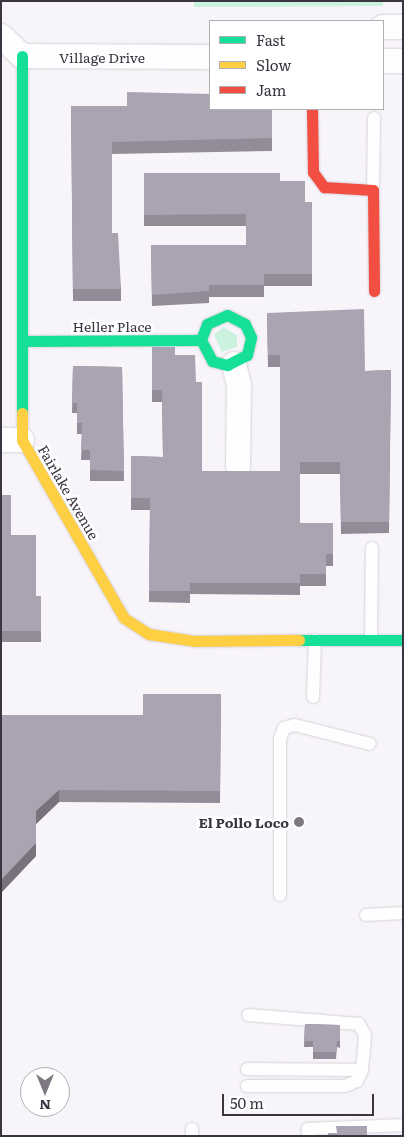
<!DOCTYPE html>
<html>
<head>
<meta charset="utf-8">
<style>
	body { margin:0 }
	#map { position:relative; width:404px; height:1137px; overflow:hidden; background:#f8f5fa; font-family:Literata,serif }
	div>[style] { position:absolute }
	.green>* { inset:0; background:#caf2de }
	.roads { filter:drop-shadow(0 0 1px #d6d2da) drop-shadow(0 0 1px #d6d2da) }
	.lane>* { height:12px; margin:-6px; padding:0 6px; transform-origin:6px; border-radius:6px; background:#fefefe }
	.street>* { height:24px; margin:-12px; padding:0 12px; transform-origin:12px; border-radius:12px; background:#fefefe }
	.fast>* { height:11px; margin:-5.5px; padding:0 5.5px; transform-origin:5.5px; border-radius:5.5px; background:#16e098 }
	.slow>* { height:11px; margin:-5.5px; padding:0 5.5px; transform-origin:5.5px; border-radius:5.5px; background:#ffcf43 }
	.jam>* { height:11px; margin:-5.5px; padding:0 5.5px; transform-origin:5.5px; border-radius:5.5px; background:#f24e42 }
	.wall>* { inset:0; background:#928c98 }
	.shaded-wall>* { inset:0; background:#77727c }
	.building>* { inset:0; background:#aaa3b1 }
	.dots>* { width:14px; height:14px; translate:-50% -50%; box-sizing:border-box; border:2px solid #fff; border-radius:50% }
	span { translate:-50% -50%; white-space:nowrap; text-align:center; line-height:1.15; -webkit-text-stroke:5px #fff; paint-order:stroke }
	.street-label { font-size:14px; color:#3b3541 }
	.poi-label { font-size:14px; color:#3b3541; font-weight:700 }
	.right { translate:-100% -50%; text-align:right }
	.frame { position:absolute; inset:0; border:2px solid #3b3541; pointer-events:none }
	.legend { position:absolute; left:209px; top:20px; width:175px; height:90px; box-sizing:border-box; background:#fff; border:1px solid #b1aeb3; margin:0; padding:6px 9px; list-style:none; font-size:15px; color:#3b3541 }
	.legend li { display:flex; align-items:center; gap:10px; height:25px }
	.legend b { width:25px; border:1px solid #b1aeb3 }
	.north { position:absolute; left:20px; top:1067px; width:50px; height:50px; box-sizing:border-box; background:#fff; border:1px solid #b1aeb3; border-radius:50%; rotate:180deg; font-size:14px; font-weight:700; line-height:20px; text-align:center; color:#3b3541 }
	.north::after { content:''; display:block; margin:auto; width:18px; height:22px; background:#7d7882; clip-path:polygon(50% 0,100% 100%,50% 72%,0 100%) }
	.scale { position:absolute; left:222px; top:1094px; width:152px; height:22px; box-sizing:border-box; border:2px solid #3b3541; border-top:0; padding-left:6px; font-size:15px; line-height:18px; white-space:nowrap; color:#3b3541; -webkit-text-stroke:4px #fff; paint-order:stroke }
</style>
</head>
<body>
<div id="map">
	<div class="green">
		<i style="clip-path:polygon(194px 1px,383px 1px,383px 6px,194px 7px)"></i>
		<i style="clip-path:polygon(223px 327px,237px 335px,237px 347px,222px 352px,214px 335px)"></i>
	</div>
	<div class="roads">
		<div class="lane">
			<i style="left:373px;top:190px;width:72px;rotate:-89.2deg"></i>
			<i style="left:371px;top:640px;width:92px;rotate:-89.4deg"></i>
			<i style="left:313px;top:697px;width:57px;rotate:-88deg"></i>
			<i style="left:280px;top:895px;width:156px;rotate:-90deg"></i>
			<i style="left:280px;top:739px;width:12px;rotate:-70deg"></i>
			<i style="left:284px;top:728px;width:11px;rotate:-15deg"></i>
			<i style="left:295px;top:725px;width:77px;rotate:14.2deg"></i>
			<i style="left:366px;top:915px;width:37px;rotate:-3deg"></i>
			<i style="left:247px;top:1069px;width:115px;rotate:0.5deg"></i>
			<i style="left:247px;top:1086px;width:98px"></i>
			<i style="left:345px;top:1086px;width:13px;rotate:-23deg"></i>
			<i style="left:357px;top:1081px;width:12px;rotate:-66deg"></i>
			<i style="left:362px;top:1070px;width:35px;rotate:-85deg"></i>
			<i style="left:365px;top:1035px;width:13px;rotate:-119deg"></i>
			<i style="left:359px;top:1024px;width:111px;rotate:-175.4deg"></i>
			<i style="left:192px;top:1136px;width:7px;rotate:-90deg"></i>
			<i style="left:308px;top:1136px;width:7px;rotate:-90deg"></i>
			<i style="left:308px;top:1129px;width:95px;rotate:-2.4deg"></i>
		</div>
		<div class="street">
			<i style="left:383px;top:27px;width:20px"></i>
			<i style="left:1px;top:36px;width:29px;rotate:44deg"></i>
			<i style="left:22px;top:56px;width:188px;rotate:0.3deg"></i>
			<i style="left:383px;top:61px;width:20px"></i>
			<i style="left:234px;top:364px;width:22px;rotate:77deg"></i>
			<i style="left:239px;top:385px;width:81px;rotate:90.7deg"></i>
			<i style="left:1px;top:440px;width:21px"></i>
		</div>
		<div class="fast">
			<i style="left:22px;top:56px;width:357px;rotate:90deg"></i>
			<i style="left:23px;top:341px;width:178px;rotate:-0.3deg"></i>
			<i style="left:201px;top:340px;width:24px;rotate:62deg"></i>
			<i style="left:212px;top:361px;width:16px;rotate:15deg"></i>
			<i style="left:227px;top:365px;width:22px;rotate:-27deg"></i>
			<i style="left:247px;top:355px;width:18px;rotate:-77deg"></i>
			<i style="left:251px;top:337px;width:14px;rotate:-115deg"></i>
			<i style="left:245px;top:324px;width:20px;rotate:-153deg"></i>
			<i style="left:227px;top:315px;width:22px;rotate:156deg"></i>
			<i style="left:207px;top:324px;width:17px;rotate:111deg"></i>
			<i style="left:299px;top:640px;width:104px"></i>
		</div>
		<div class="slow">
			<i style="left:22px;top:413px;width:27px;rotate:90deg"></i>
			<i style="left:22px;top:440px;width:205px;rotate:60.2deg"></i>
			<i style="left:124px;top:618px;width:30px;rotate:33deg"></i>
			<i style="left:149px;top:634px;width:47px;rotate:8.7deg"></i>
			<i style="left:195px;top:641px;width:104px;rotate:-0.6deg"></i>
		</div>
		<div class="jam">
			<i style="left:312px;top:109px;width:63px;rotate:89.1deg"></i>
			<i style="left:313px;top:172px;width:19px;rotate:54deg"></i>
			<i style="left:324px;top:187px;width:49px;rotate:3.5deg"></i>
			<i style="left:373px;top:190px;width:101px;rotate:89.4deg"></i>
		</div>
	</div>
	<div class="wall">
		<i style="clip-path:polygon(71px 106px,127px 106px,272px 109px,272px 151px,112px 154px,112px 233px,121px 289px,121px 301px,73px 301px)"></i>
		<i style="clip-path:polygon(144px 173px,280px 181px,305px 202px,312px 202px,312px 286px,264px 286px,264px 297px,209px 297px,209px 303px,152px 306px,151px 245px,246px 245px,246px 226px,144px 226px)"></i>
		<i style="clip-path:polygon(267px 313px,365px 371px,391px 370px,389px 533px,341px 534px,340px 474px,300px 474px,300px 523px,333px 523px,333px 566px,326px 566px,326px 586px,300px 586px,300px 595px,190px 594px,190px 603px,149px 602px,150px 510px,131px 510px,131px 456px,163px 457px,162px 402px,152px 402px,152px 347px,175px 355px,196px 382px,202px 471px,280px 471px,280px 367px,268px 367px)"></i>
		<i style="clip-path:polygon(73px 366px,122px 367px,124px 481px,90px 481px,90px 460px,81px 460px,82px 434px,77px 434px,77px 413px,72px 413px)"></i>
		<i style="clip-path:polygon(1px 495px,11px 535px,36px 596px,41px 596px,41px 642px,1px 642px)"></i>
		<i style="clip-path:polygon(221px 694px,220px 803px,59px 802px,36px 824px,36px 856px,1px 893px,1px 715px,143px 715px)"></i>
		<i style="clip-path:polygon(305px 1024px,340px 1025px,340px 1048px,337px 1047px,336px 1059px,313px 1059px,313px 1047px,304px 1047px)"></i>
	</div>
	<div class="shaded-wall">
		<i style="clip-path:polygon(59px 790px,59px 802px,36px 824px,36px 811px)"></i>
		<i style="clip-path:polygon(36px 843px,36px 856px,1px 893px,1px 880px)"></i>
	</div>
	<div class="building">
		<i style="clip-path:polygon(127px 92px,210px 94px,210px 109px,272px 109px,272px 138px,112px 142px,112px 233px,118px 233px,121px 289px,73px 289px,71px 106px,127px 106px)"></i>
		<i style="clip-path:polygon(144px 173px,280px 173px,280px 181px,305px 181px,305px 202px,312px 202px,312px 274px,264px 274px,264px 285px,209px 285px,209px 291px,152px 295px,151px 245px,246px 245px,246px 214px,144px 215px)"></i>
		<i style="clip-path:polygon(364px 309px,365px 371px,391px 370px,389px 522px,341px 522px,340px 462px,300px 462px,300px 523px,333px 523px,333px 554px,326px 554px,326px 574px,300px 574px,300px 583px,190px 583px,190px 591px,149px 591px,150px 498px,131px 498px,131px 456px,163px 457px,162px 390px,152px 390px,152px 347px,175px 347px,175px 355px,195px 355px,196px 382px,202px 382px,202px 471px,280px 471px,280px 355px,268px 355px,267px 313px)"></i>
		<i style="clip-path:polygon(73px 366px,122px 367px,124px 471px,90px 470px,90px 450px,81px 450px,82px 423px,77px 423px,77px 403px,72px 403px)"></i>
		<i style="clip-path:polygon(1px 495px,11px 495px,11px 535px,36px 535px,36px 596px,41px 596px,41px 631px,1px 631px)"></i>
		<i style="clip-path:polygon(143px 694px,221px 694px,220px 791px,59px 790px,36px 811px,36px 843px,1px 880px,1px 715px,143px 715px)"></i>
		<i style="clip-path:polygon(305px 1024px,340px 1025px,340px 1041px,337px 1041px,336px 1052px,313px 1052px,313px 1041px,304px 1041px)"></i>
		<i style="clip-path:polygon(336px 1126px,367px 1126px,367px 1136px,328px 1136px,328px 1133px,337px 1133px)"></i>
	</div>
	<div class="dots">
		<i style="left:299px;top:822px;background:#7d7882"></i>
	</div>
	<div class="street-label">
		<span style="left:102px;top:57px">Village Drive</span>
		<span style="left:112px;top:326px">Heller Place</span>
		<span style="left:69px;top:492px;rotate:60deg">Fairlake Avenue</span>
	</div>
	<div class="poi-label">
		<span class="right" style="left:289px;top:822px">El Pollo Loco</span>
	</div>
	<div class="frame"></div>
	<ul class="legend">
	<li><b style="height:6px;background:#16e098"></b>Fast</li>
	<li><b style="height:6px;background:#ffcf43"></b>Slow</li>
	<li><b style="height:6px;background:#f24e42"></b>Jam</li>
	</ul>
	<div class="north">N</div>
	<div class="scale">50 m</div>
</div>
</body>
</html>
